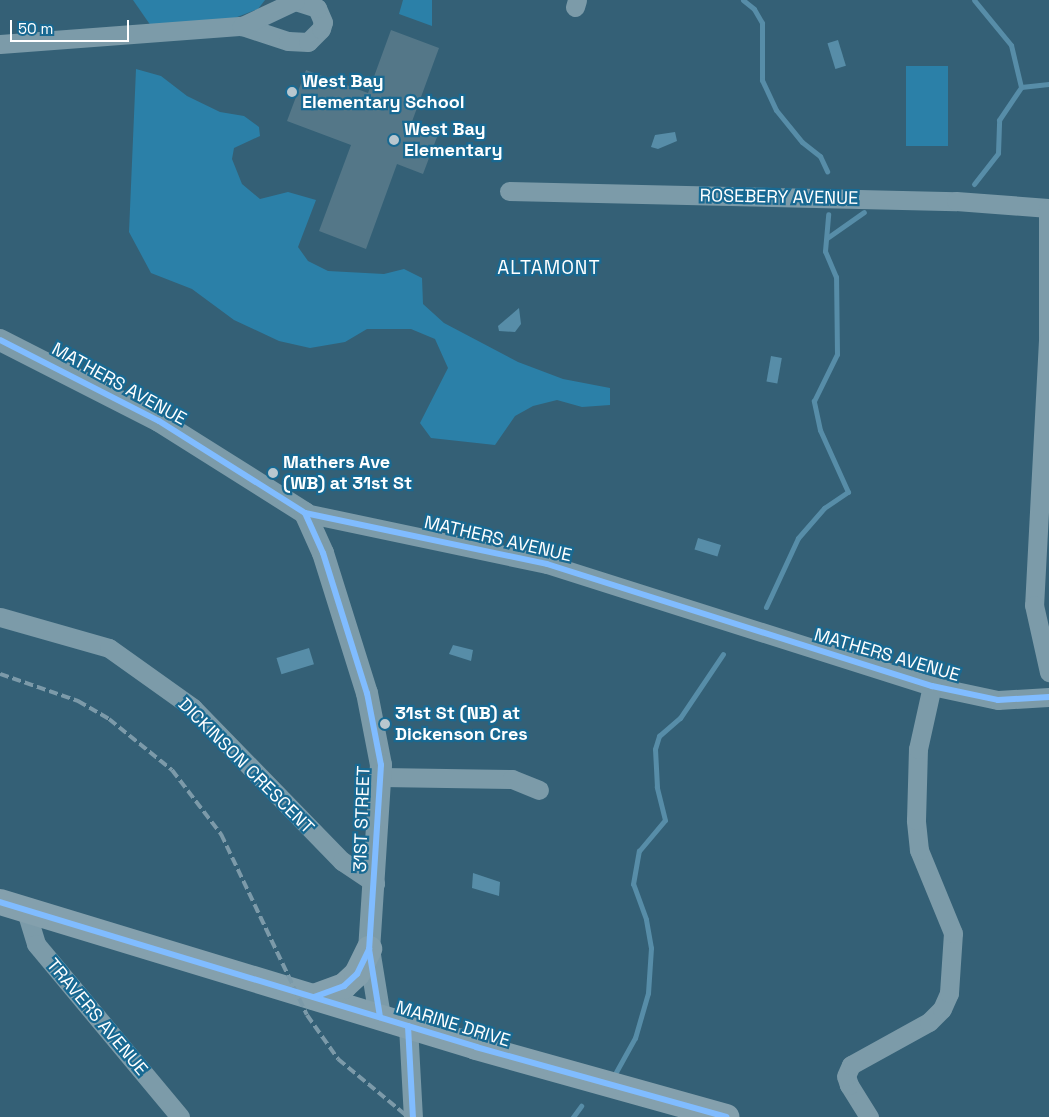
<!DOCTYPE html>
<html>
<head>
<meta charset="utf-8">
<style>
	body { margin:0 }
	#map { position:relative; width:1049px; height:1117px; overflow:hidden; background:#346076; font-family:"Space Grotesk",sans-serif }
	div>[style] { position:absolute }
	.green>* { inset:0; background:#2b80a8; transform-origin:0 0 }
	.water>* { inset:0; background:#578da8; transform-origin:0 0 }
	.stream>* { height:5px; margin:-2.5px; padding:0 2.5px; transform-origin:2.5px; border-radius:2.5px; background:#578da8 }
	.building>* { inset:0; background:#547788 }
	.minor>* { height:19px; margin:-9.5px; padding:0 9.5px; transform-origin:9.5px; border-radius:9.5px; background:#7c9ba9 }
	.tertiary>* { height:22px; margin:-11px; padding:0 11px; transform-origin:11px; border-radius:11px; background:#7c9ba9 }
	.secondary>* { height:26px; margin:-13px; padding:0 13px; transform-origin:13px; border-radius:13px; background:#84a0ad }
	.rail>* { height:4px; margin-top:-2px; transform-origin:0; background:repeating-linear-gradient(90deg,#7c9aa9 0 9px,transparent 0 13px) }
	.cycleway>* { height:6px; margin:-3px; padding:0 3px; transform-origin:3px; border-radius:3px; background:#80bcff }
	.dots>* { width:14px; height:14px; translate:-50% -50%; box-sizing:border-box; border:2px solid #186992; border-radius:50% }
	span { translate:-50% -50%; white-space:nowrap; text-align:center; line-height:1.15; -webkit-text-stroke:4.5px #186992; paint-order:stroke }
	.poi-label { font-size:18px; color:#fff; font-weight:700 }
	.left { translate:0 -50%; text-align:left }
	.street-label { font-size:18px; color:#fff }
	.neighbourhood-label { font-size:19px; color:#fff; letter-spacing:1px }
	.scale { position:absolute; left:10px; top:20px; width:119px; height:22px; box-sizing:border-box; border:2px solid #fff; border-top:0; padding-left:6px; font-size:15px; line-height:18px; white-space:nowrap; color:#fff; -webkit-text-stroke:4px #186992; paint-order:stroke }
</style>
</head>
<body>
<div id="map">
	<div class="green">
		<i style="clip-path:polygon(133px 0,265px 0,258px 9px,232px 19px,151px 26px)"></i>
		<i style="clip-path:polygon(403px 0,432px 0,432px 26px,399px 14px)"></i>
		<i style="left:906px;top:66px;width:42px;height:80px"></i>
		<i style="clip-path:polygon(136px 69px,161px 76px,187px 96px,220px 112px,244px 116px,259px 127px,260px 136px,234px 148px,232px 159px,242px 184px,260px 199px,288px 192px,316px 200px,298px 247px,308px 261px,328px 271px,384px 274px,404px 269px,422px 278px,423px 304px,444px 323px,518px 362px,563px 379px,610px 388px,610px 405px,582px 407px,557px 400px,533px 406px,515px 416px,495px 445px,431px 438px,420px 423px,448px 368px,435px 339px,411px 329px,367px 329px,345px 342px,310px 348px,279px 341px,234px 320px,192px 289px,151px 273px,129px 232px)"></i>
	</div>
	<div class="water">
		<i style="left:838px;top:40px;width:27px;height:11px;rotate:73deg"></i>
		<i style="clip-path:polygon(675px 132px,677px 141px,658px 149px,651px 147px,655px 135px)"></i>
		<i style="clip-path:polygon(519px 308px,521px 324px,515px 332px,499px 331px,498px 326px)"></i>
		<i style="left:771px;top:356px;width:11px;height:26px;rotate:10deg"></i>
		<i style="left:698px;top:538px;width:24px;height:12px;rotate:17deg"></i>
		<i style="clip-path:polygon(453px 645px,473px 650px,471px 661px,449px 654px)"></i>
		<i style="left:309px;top:648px;width:17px;height:34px;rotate:73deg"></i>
		<i style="clip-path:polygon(473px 873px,500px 882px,499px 896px,472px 888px)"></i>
	</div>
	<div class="stream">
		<i style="left:743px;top:0;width:14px;rotate:39deg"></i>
		<i style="left:754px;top:9px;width:16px;rotate:60deg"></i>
		<i style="left:762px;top:23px;width:57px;rotate:90deg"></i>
		<i style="left:762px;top:80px;width:33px;rotate:65deg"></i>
		<i style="left:776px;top:110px;width:41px;rotate:50.9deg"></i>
		<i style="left:802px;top:142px;width:23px;rotate:38deg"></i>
		<i style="left:820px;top:156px;width:17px;rotate:65deg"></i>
		<i style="left:1021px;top:87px;width:28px;rotate:-6deg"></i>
		<i style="left:974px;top:184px;width:39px;rotate:-52deg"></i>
		<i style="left:998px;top:153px;width:33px;rotate:-88deg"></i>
		<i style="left:999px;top:120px;width:40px;rotate:-56deg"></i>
		<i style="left:1021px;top:87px;width:43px;rotate:-103.4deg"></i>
		<i style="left:1011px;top:45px;width:58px;rotate:-129.4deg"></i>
		<i style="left:827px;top:238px;width:45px;rotate:-35.1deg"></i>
		<i style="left:766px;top:607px;width:76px;rotate:-65.1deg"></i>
		<i style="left:798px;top:538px;width:40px;rotate:-49deg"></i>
		<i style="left:824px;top:508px;width:29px;rotate:-34deg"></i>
		<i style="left:848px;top:492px;width:68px;rotate:-114.3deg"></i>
		<i style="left:820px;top:430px;width:30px;rotate:-102deg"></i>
		<i style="left:814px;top:401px;width:52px;rotate:-63.9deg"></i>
		<i style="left:837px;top:354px;width:77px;rotate:-90.7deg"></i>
		<i style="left:836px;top:277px;width:28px;rotate:-113deg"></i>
		<i style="left:825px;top:251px;width:37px;rotate:-85deg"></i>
		<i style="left:616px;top:1072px;width:39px;rotate:-61deg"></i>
		<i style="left:635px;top:1038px;width:47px;rotate:-73.9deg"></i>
		<i style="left:648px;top:993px;width:45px;rotate:-86.2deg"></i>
		<i style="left:651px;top:948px;width:29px;rotate:-100deg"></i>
		<i style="left:646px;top:919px;width:37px;rotate:-110deg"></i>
		<i style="left:633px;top:884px;width:34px;rotate:-80deg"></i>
		<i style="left:639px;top:851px;width:40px;rotate:-50deg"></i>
		<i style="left:665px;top:820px;width:34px;rotate:-104deg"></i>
		<i style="left:657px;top:787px;width:38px;rotate:-93deg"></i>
		<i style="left:655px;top:749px;width:14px;rotate:-73deg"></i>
		<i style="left:659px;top:736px;width:28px;rotate:-41deg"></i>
		<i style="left:680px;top:718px;width:77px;rotate:-56.1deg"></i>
		<i style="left:573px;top:1117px;width:14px;rotate:-54deg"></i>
	</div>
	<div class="building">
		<i style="clip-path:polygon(391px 30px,439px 48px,410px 127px,437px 137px,423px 174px,397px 164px,366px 249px,319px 231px,351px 145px,287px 121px,306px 70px,368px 93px)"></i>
	</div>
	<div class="minor">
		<i style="left:575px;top:7px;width:7px;rotate:-74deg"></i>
		<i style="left:0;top:44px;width:243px;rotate:-4.3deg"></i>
		<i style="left:242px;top:26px;width:48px;rotate:18.1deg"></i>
		<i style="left:288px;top:41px;width:20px;rotate:3deg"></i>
		<i style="left:308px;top:42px;width:18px;rotate:-45deg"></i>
		<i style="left:321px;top:29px;width:7px;rotate:-74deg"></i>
		<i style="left:323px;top:22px;width:15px;rotate:-113deg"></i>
		<i style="left:317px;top:8px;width:23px;rotate:-162deg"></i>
		<i style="left:295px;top:1px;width:59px;rotate:154.7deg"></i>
		<i style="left:509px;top:191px;width:447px;rotate:1.3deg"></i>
		<i style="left:956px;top:201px;width:93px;rotate:4.3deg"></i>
		<i style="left:1048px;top:209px;width:131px;rotate:90deg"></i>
		<i style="left:1048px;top:340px;width:265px;rotate:93deg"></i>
		<i style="left:1034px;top:605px;width:69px;rotate:77.4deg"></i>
		<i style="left:305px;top:513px;width:247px;rotate:11.9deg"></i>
		<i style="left:547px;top:564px;width:404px;rotate:17.6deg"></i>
		<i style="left:932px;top:686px;width:67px;rotate:12deg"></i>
		<i style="left:998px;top:700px;width:51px;rotate:-3.4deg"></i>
		<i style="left:0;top:617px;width:113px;rotate:15.9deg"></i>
		<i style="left:109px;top:648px;width:103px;rotate:35.5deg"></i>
		<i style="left:193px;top:708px;width:214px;rotate:45.8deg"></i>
		<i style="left:342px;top:861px;width:40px;rotate:34deg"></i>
		<i style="left:382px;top:777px;width:130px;rotate:0.9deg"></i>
		<i style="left:512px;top:779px;width:29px;rotate:22deg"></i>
		<i style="left:26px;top:911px;width:34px;rotate:73deg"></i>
		<i style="left:36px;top:944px;width:225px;rotate:50.2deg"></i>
		<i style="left:408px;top:1026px;width:91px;rotate:86.9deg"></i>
		<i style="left:869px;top:1117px;width:38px;rotate:-122deg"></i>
		<i style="left:849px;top:1085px;width:9px;rotate:-108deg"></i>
		<i style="left:846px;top:1076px;width:12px;rotate:-66deg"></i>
		<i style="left:851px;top:1065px;width:89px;rotate:-28.9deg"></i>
		<i style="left:929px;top:1022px;width:18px;rotate:-45deg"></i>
		<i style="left:942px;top:1009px;width:17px;rotate:-66deg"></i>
		<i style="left:949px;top:993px;width:60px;rotate:-86.2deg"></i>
		<i style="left:953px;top:933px;width:90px;rotate:-112.3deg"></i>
		<i style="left:919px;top:850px;width:30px;rotate:-96deg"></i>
		<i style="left:916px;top:820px;width:71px;rotate:-88.4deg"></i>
		<i style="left:918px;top:749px;width:65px;rotate:-77.5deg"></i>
	</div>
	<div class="tertiary">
		<i style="left:0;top:340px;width:178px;rotate:27deg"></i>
		<i style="left:159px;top:421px;width:173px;rotate:32.2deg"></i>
		<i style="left:305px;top:513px;width:44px;rotate:65.8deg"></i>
		<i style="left:323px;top:553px;width:147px;rotate:72.6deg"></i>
		<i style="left:367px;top:693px;width:73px;rotate:79deg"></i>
		<i style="left:381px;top:765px;width:184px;rotate:93.7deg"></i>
		<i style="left:369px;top:949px;width:69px;rotate:80.8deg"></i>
	</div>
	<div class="secondary">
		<i style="left:0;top:902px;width:498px;rotate:16.9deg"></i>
		<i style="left:476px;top:1047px;width:260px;rotate:15.6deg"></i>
		<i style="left:314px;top:997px;width:32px;rotate:-20deg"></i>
		<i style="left:344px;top:986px;width:18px;rotate:-43deg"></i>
		<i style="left:357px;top:974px;width:28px;rotate:-64deg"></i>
	</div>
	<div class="rail">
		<i style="left:0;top:674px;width:83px;rotate:19.1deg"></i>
		<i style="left:78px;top:701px;width:36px;rotate:30deg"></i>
		<i style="left:109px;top:719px;width:81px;rotate:39deg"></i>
		<i style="left:172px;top:770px;width:81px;rotate:52.6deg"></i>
		<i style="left:221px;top:834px;width:200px;rotate:64.6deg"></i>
		<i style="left:307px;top:1015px;width:54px;rotate:54.8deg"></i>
		<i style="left:338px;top:1059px;width:91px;rotate:39.6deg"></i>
	</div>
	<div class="cycleway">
		<i style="left:0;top:340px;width:178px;rotate:27deg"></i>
		<i style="left:159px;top:421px;width:173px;rotate:32.2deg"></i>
		<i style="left:305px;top:513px;width:247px;rotate:11.9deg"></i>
		<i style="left:547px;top:564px;width:404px;rotate:17.6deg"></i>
		<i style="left:932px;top:686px;width:67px;rotate:12deg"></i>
		<i style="left:998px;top:700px;width:51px;rotate:-3.4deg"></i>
		<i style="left:305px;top:513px;width:44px;rotate:65.8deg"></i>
		<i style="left:323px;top:553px;width:147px;rotate:72.6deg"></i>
		<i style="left:367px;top:693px;width:73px;rotate:79deg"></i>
		<i style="left:381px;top:765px;width:184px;rotate:93.7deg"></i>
		<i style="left:369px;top:949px;width:69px;rotate:80.8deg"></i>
		<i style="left:0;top:902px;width:498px;rotate:16.9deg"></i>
		<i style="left:476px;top:1047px;width:260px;rotate:15.6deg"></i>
		<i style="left:314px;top:997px;width:32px;rotate:-20deg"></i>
		<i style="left:344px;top:986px;width:18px;rotate:-43deg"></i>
		<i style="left:357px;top:974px;width:28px;rotate:-64deg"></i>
		<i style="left:408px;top:1026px;width:91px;rotate:86.9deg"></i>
	</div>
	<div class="dots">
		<i style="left:292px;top:92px;background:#b8c7cf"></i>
		<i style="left:394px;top:140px;background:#b8c7cf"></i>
		<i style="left:273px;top:473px;background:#b8c7cf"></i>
		<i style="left:385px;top:724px;background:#b8c7cf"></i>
	</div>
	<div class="poi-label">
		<span class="left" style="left:302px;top:92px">West Bay<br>Elementary School</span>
		<span class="left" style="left:404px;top:140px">West Bay<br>Elementary</span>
		<span class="left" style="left:283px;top:473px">Mathers Ave<br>(WB) at 31st St</span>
		<span class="left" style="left:395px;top:724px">31st St (NB) at<br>Dickenson Cres</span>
	</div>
	<div class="street-label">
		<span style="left:779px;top:197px;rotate:1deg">ROSEBERY AVENUE</span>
		<span style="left:119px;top:384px;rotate:29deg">MATHERS AVENUE</span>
		<span style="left:498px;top:539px;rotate:13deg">MATHERS AVENUE</span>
		<span style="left:887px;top:655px;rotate:16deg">MATHERS AVENUE</span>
		<span style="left:246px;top:766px;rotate:45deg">DICKINSON CRESCENT</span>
		<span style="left:362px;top:819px;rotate:-88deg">31ST STREET</span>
		<span style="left:97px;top:1017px;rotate:50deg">TRAVERS AVENUE</span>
		<span style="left:453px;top:1024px;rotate:17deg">MARINE DRIVE</span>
	</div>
	<div class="neighbourhood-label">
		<span style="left:549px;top:268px">ALTAMONT</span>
	</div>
	<div class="scale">50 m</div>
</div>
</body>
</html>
